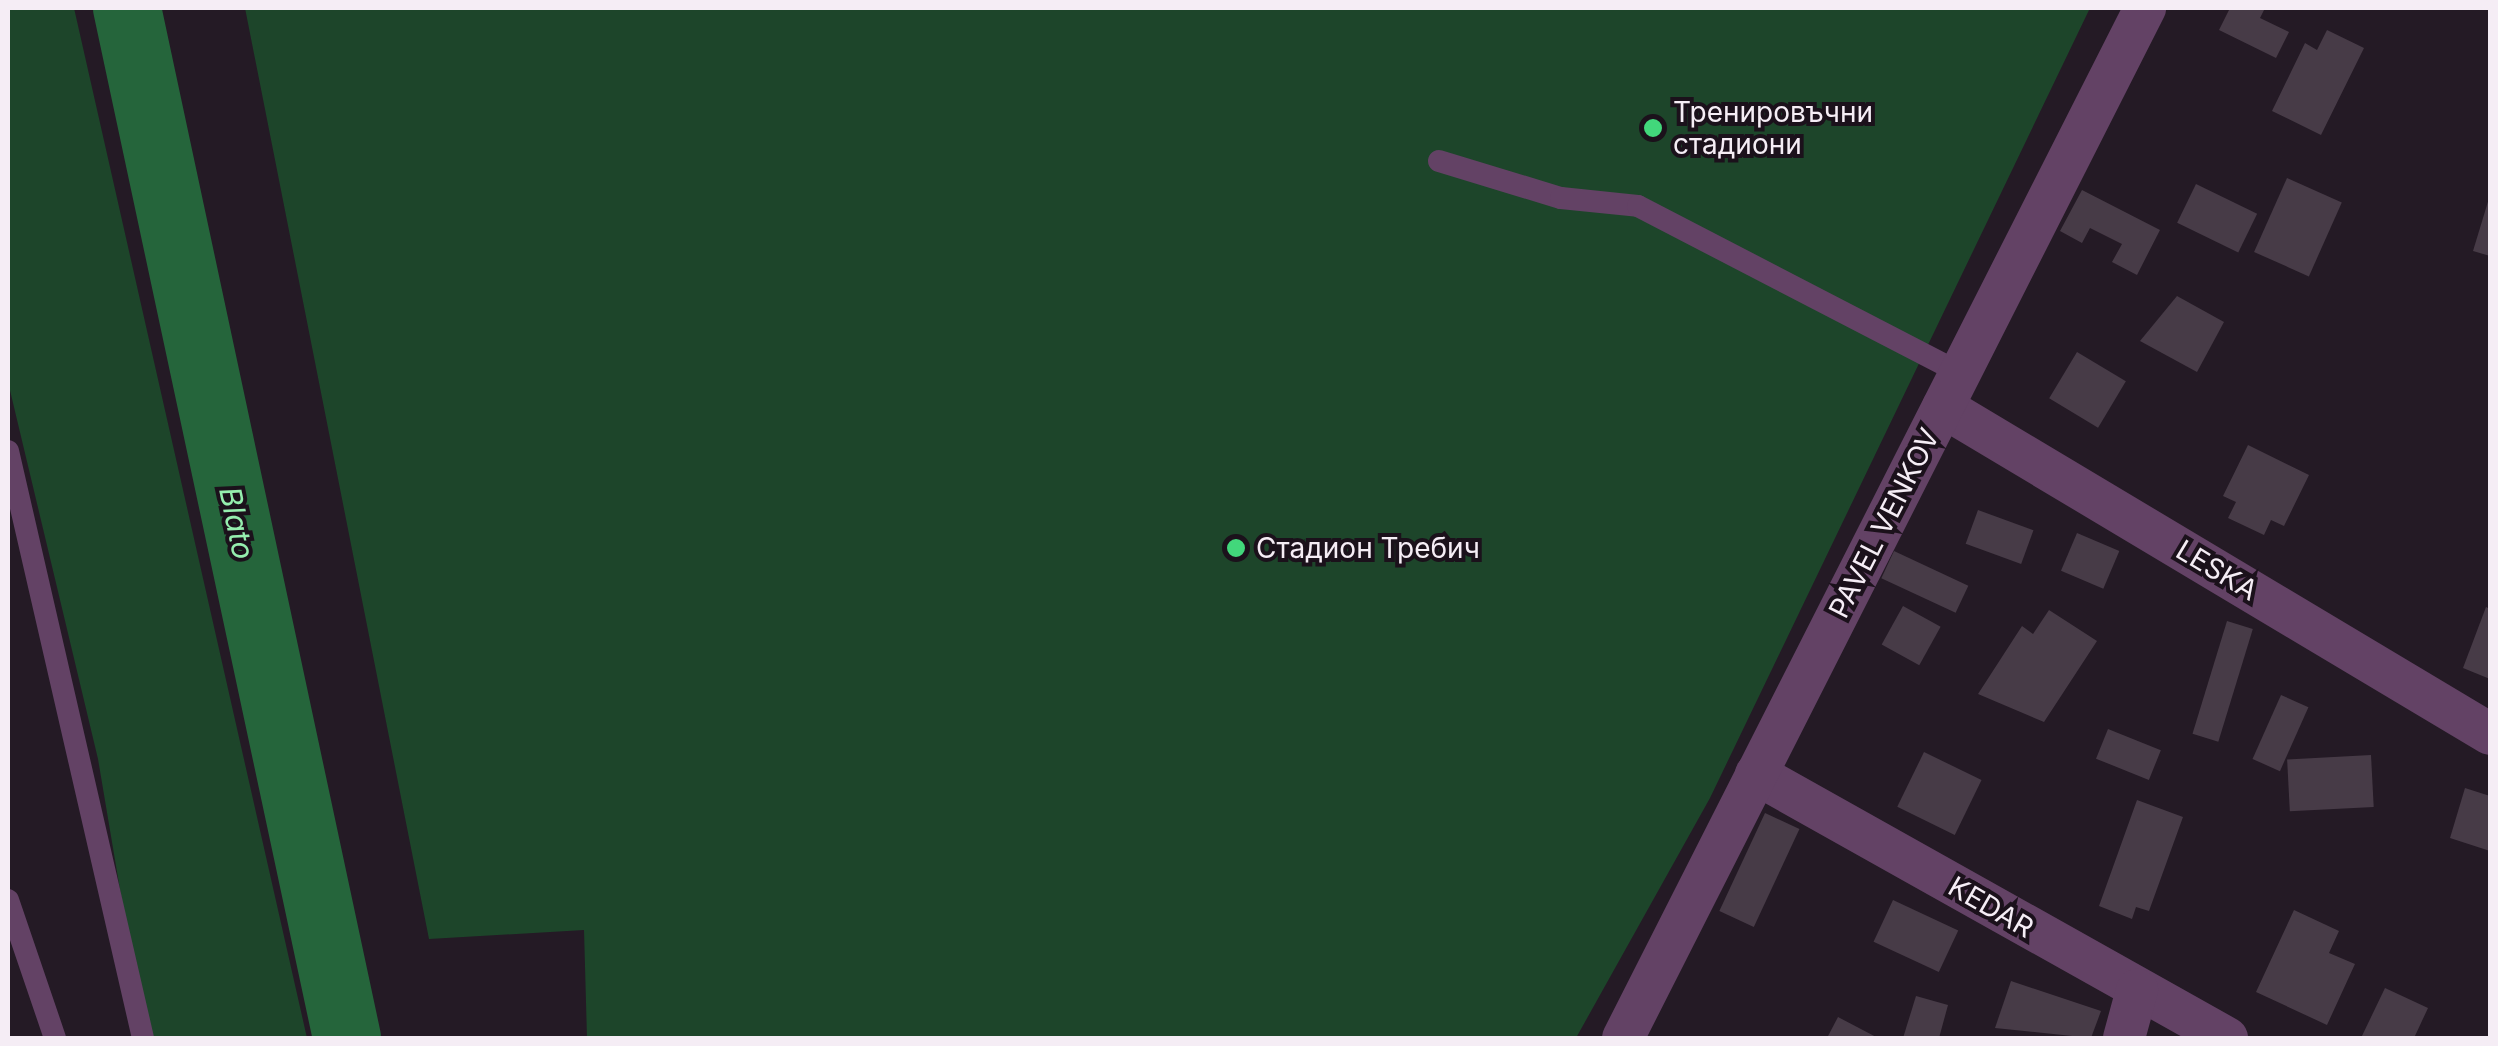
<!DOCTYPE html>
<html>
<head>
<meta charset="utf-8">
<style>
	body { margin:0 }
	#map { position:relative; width:2498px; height:1046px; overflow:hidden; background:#241a25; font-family:Inter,sans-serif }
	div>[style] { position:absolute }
	.green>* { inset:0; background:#1d452a }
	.river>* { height:68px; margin:-34px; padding:0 34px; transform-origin:34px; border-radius:34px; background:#25653b }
	.building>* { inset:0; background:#473b47; transform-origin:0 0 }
	.service>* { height:22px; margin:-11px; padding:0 11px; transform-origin:11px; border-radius:11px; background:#634265 }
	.minor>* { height:42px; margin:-21px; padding:0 21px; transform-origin:21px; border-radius:21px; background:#634265 }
	.dots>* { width:28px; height:28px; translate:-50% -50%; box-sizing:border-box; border:5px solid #1b111b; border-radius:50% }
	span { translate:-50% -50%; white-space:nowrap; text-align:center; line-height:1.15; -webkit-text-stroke:8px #1b111b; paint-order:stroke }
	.poi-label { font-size:28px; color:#f5edf5 }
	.left { translate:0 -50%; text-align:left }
	.street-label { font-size:28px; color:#f5edf5 }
	.water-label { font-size:30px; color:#95eeae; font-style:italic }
	.frame { position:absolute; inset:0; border:10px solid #f5edf5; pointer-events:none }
</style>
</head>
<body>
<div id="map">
	<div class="green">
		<i style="clip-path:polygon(8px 8px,74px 8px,307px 1038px,145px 1038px,98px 759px,8px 382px)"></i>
		<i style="clip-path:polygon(245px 8px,2090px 8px,1710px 798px,1576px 1038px,587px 1038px,584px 930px,429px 939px)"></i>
	</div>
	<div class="river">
		<i style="left:127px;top:8px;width:1053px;rotate:77.94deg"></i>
	</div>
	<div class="building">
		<i style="clip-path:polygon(2230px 8px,2265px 8px,2260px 18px,2289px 32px,2276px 58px,2219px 30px)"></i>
		<i style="clip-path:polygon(2327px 30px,2364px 48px,2321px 135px,2272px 111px,2305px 43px,2317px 50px)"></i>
		<i style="left:2287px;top:178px;width:60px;height:81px;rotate:24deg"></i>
		<i style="left:2196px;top:184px;width:68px;height:43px;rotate:26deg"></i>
		<i style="clip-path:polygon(2082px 190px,2160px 230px,2137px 275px,2112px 262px,2122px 244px,2090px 228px,2082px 243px,2060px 231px)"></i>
		<i style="clip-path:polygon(2490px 195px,2490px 256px,2473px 251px)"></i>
		<i style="clip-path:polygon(2177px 296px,2224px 322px,2197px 372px,2140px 341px)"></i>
		<i style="left:2077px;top:352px;width:57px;height:54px;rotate:31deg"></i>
		<i style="clip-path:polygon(2248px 445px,2309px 475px,2284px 526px,2271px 520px,2264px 535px,2228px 518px,2236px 502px,2223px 496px)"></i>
		<i style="left:1978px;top:510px;width:59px;height:36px;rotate:20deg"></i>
		<i style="left:2077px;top:533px;width:46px;height:41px;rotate:23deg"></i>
		<i style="left:1894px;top:551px;width:82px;height:30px;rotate:25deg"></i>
		<i style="left:1903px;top:606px;width:43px;height:44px;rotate:29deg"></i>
		<i style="clip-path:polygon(2486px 607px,2490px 609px,2490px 679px,2463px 668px)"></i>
		<i style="clip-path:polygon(2049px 610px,2097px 641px,2044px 722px,1978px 694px,2022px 626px,2033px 634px)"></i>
		<i style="left:2227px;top:621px;width:27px;height:118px;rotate:17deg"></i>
		<i style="left:2281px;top:695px;width:30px;height:70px;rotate:24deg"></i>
		<i style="left:2108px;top:729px;width:57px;height:32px;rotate:22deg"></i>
		<i style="left:1924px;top:752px;width:64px;height:61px;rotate:26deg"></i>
		<i style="left:2371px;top:755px;width:52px;height:84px;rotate:87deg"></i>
		<i style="clip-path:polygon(2465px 788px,2490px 796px,2490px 851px,2450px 838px)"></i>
		<i style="clip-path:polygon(2137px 800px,2183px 817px,2149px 911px,2136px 907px,2132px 919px,2099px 906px)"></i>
		<i style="left:1765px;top:813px;width:38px;height:108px;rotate:25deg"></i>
		<i style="left:1893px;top:900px;width:72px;height:46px;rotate:25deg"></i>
		<i style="clip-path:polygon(2294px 910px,2339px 931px,2329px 953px,2355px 964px,2327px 1025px,2256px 992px)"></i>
		<i style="clip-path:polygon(2011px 981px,2101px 1011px,2091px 1038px,1995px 1028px)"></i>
		<i style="clip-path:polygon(2385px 988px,2428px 1008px,2414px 1038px,2361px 1038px)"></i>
		<i style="clip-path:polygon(1916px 996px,1948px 1005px,1939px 1038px,1903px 1038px)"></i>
		<i style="clip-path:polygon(1838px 1017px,1878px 1038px,1827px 1038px)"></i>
	</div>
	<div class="service">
		<i style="left:1439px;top:161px;width:127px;rotate:16.9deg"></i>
		<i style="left:1561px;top:198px;width:77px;rotate:5.9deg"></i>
		<i style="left:1638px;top:206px;width:363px;rotate:27.4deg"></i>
		<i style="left:8px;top:451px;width:602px;rotate:77.05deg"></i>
		<i style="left:8px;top:900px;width:146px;rotate:71.2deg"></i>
	</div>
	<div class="minor">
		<i style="left:1943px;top:407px;width:637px;rotate:30.87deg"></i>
		<i style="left:1756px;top:774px;width:540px;rotate:29.27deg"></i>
		<i style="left:1623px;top:1038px;width:1155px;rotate:-63.12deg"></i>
		<i style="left:2124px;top:1038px;width:50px;rotate:-74.8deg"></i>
	</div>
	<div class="dots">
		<i style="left:1653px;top:128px;background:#42d77b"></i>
		<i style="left:1236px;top:548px;background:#42d77b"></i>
	</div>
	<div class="poi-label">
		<span class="left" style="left:1673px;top:128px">Тренировъчни<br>стадиони</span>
		<span class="left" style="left:1256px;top:548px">Стадион Требич</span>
	</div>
	<div class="street-label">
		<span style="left:1884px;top:523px;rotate:-63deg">PAVEL VENKOV</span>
		<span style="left:2217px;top:570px;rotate:31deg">LESKA</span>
		<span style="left:1991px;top:907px;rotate:30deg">KEDAR</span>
	</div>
	<div class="water-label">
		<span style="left:237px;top:523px;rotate:78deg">Blato</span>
	</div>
	<div class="frame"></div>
</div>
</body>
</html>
